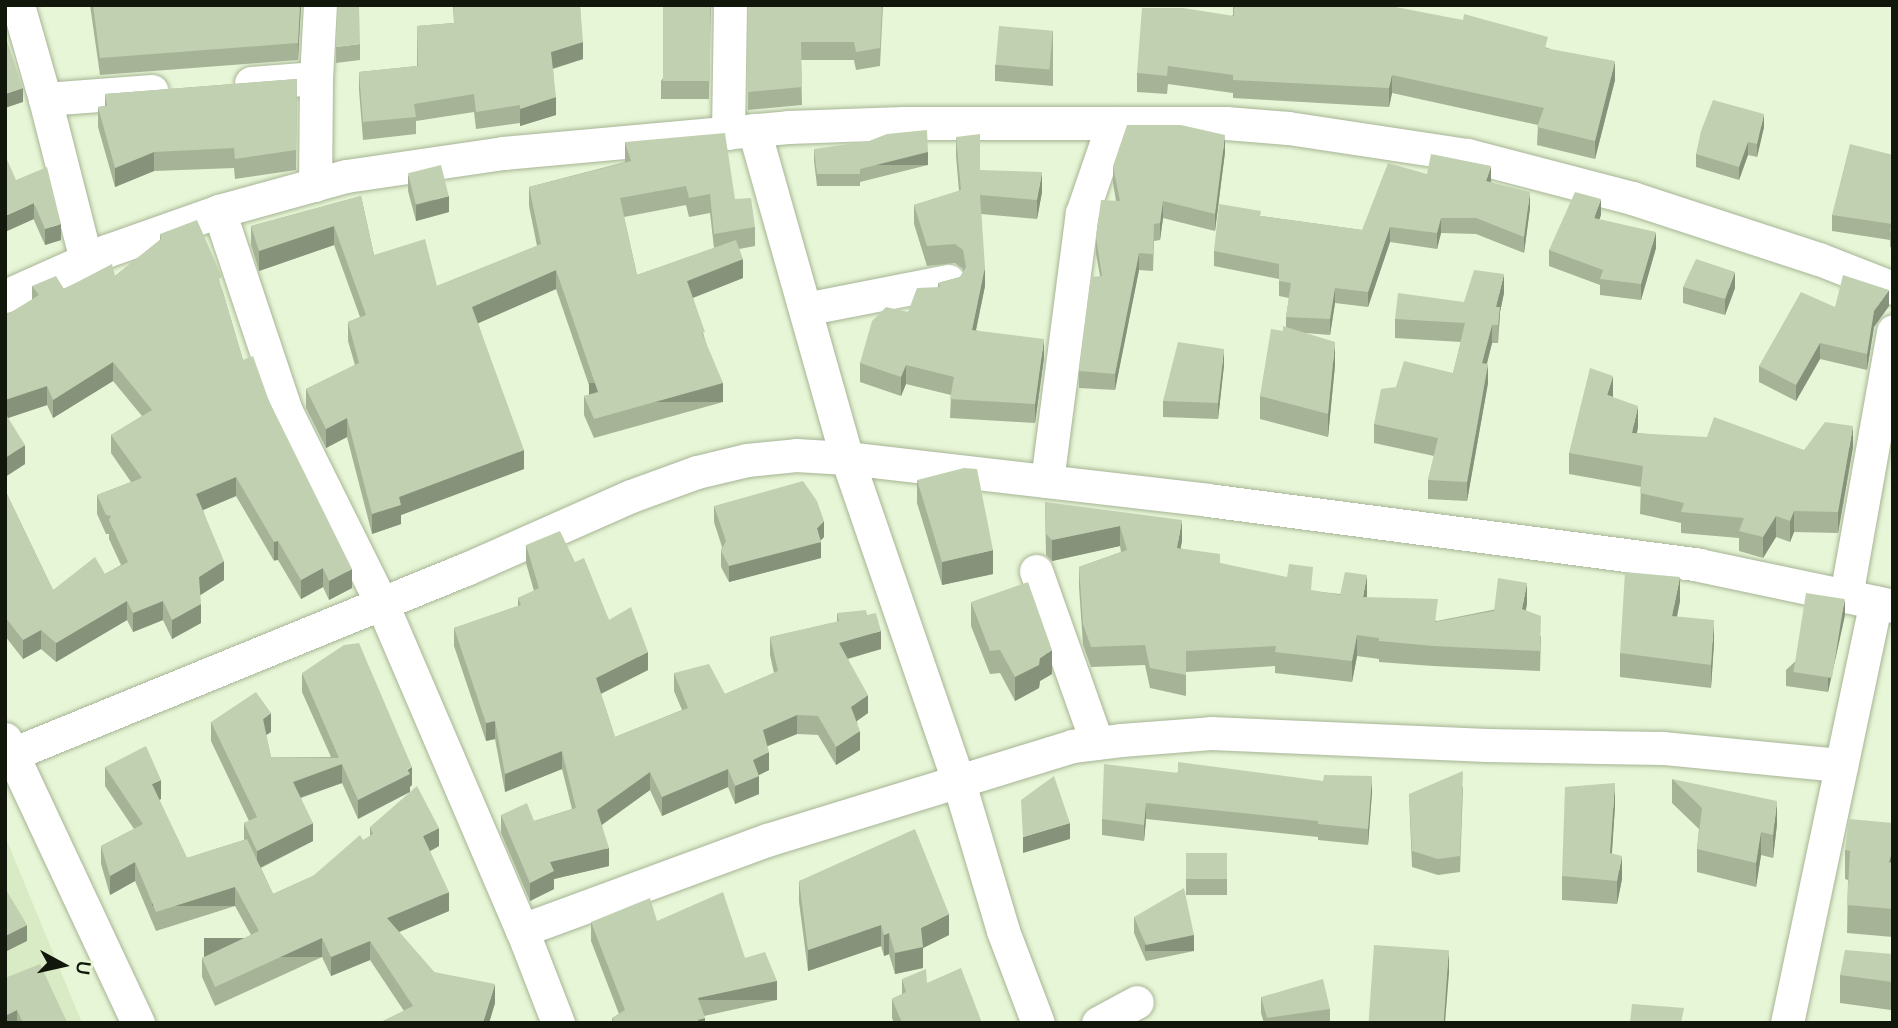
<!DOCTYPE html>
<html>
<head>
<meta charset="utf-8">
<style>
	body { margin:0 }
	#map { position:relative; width:1898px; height:1028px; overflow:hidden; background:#e7f6d6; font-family:Mulish,sans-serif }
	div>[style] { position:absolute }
	.built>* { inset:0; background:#d9ebc4 }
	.roads { filter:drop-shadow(0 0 2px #a6b495) drop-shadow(0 0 2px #a6b495) }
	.minor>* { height:33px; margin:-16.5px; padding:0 16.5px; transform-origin:16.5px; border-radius:16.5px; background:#fff }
	.wall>* { inset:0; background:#a6b397; transform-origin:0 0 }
	.shaded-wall>* { inset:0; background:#87927b; transform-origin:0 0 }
	.building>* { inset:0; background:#c1d0b0; transform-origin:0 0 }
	span { translate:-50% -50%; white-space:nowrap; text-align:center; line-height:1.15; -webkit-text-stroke:7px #e7f6d6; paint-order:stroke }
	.frame { position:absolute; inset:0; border:7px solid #12170b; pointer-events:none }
	.north { position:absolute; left:28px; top:930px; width:70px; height:70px; -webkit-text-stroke:5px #e7f6d6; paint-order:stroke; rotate:98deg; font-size:19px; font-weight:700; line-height:28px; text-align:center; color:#12170b }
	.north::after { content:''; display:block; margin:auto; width:24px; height:32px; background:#12170b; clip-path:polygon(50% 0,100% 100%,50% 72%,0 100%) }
</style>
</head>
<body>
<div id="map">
	<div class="built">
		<i style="clip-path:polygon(5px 836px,82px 1023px,5px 1023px)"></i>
	</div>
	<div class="roads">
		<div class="minor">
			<i style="left:18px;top:5px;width:98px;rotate:74deg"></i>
			<i style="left:316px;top:78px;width:73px;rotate:-86.9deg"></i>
			<i style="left:251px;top:83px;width:65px;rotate:-4.4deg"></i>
			<i style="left:316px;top:78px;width:107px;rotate:90.5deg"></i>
			<i style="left:754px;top:130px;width:341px;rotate:74.2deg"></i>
			<i style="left:847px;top:458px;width:344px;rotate:71deg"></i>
			<i style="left:959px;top:783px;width:154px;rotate:73.4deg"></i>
			<i style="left:1003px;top:931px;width:98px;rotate:69.2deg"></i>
			<i style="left:728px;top:133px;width:128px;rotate:-89.1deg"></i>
			<i style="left:219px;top:211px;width:211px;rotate:71.5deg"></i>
			<i style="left:286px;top:411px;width:216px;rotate:63.6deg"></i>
			<i style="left:382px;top:604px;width:355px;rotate:66.8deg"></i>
			<i style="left:522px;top:930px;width:100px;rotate:68.8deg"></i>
			<i style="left:86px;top:260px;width:166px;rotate:-104.3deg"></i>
			<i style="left:45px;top:99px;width:107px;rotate:-4.3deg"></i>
			<i style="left:5px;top:296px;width:111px;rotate:-24deg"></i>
			<i style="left:106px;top:251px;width:120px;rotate:-19.5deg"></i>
			<i style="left:219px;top:211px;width:132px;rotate:-15.4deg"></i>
			<i style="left:346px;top:176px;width:159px;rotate:-8.3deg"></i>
			<i style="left:503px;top:153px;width:286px;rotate:-5.2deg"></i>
			<i style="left:788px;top:127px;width:116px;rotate:-2deg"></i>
			<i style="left:904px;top:123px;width:322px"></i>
			<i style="left:1226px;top:123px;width:62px;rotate:4.6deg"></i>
			<i style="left:1288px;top:128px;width:181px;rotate:8.6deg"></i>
			<i style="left:1467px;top:155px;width:171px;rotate:14.6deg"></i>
			<i style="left:1632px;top:198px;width:197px;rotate:18.1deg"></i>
			<i style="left:1819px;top:259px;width:79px;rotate:21.4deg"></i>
			<i style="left:805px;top:309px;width:146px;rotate:-11.1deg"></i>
			<i style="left:1047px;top:481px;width:270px;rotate:-82.6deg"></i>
			<i style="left:1082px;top:213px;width:95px;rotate:-71deg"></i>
			<i style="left:1036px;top:571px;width:182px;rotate:70.5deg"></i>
			<i style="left:1846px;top:596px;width:269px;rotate:-79.9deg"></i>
			<i style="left:5px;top:739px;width:314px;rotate:64.9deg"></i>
			<i style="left:5px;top:757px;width:498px;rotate:-22.2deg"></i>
			<i style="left:466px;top:569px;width:180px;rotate:-23.9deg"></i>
			<i style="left:631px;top:496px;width:70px;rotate:-20deg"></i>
			<i style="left:697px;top:472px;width:51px;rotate:-13.5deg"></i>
			<i style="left:747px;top:460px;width:49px;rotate:-5.8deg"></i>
			<i style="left:796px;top:455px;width:51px;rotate:3.4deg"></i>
			<i style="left:847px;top:458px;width:363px;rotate:6.6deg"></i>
			<i style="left:1208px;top:500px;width:495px;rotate:7.5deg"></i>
			<i style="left:1699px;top:565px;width:198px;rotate:11.9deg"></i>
			<i style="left:522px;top:930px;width:261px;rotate:-20.2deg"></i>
			<i style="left:767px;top:840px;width:319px;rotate:-17.1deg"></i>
			<i style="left:1072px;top:746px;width:49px;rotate:-7deg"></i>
			<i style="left:1121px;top:740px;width:90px;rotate:-4.4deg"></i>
			<i style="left:1211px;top:733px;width:276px;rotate:2.5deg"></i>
			<i style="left:1487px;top:745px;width:176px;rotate:1deg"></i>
			<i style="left:1663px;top:748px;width:179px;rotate:5.5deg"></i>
			<i style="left:1098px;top:1023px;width:44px;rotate:-28.3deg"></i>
			<i style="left:1787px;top:1023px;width:430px;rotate:-78.1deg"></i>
		</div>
	</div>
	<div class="wall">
		<i style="clip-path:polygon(90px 5px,301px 5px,298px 60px,100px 75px)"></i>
		<i style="clip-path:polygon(453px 5px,580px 5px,583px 59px,553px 69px,556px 115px,520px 126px,520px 123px,476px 129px,474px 112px,416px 121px,416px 134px,363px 140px,359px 90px,359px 72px,417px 66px,417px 26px,454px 23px)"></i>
		<i style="clip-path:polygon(711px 5px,709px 99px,661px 99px,661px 81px)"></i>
		<i style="clip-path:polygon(749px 5px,883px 5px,880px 66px,856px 70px,854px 60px,801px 60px,802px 105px,748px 110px)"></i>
		<i style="clip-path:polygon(1233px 5px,1385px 5px,1548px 48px,1615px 80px,1595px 159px,1537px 145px,1538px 125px,1392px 93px,1389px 107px,1233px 98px,1233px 93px,1168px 84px,1167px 94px,1137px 92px,1137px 73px,1233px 15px)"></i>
		<i style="clip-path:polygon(1053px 31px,1053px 86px,995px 81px,995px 65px)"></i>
		<i style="clip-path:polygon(360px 44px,360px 60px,336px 63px,336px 47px)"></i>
		<i style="clip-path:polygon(297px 79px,296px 170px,235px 179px,234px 168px,154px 171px,115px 187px,98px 127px,98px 107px,105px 106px,105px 94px)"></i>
		<i style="clip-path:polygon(1764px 127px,1757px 157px,1748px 155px,1739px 180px,1696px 167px,1696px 154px)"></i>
		<i style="clip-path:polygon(956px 137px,980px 170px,1042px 192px,1037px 219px,981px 214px,985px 286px,976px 330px,1044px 358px,1035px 423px,950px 418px,951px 395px,906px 384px,901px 396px,860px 382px,860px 363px,908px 312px,938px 287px,938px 283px,960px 277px,963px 272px,963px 269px,955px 263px,927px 266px,914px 224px,914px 205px,959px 191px,956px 156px)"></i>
		<i style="clip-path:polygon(evenodd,625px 142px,735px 199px,755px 227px,755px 246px,739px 249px,743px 278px,693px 298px,723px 402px,594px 438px,584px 415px,584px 396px,592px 394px,556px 289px,478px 323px,524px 469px,401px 515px,401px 524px,372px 534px,347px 437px,326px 448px,306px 408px,306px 389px,355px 365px,348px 341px,348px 322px,360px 317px,334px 245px,259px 271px,251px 245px,251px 226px,361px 196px,374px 255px,437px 286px,537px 246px,529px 206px,529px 187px,625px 162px,625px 142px,686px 205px,689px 217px,710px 213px,714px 248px,637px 275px,624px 217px,686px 205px)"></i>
		<i style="clip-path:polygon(814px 149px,928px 165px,860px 182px,860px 186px,817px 186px,814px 161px)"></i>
		<i style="clip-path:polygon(1225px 152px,1215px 231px,1163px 218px,1160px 240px,1154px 241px,1153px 271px,1139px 270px,1115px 390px,1079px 388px,1079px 371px,1100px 276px,1096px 254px,1096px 237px,1116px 201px,1113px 183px,1113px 166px)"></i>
		<i style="clip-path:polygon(1893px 155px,1893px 248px,1890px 247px,1890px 240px,1832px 231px,1832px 215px)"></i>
		<i style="clip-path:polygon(1427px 174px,1491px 182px,1530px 208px,1524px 253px,1476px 234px,1441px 233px,1437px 249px,1390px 242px,1368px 307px,1335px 303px,1330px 335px,1306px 333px,1335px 365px,1328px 437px,1260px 419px,1260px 396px,1283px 331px,1286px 327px,1286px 317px,1289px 298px,1279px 296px,1279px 279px,1214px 266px,1214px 251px,1261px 216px,1362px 230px)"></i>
		<i style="clip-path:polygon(408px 175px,449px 212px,416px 221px,408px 191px)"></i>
		<i style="clip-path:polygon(16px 180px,61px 240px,45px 245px)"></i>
		<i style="clip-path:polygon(1601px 215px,1599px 220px,1656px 248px,1641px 300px,1600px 295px,1600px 285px,1549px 266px,1549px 250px)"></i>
		<i style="clip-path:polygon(160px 234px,222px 289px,243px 360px,269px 401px,352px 588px,329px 600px,323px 587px,301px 599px,278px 560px,274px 561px,236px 496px,203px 510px,224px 580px,200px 595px,201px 623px,172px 639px,163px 620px,133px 632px,127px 620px,56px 662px,41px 649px,23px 659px,5px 636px,5px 490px,53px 590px,105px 574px,121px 565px,109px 539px,109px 534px,106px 534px,97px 514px,97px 495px,131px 482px,111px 453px,111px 435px,142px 416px,113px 381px,53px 418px,47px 405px,8px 418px,25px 464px,5px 477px,5px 316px,32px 300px,32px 286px,64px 289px,115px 276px,160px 240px)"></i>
		<i style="clip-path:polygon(1683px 287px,1735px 288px,1725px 315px,1683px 303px)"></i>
		<i style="clip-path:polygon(1504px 293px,1500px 312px,1498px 343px,1492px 343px,1487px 364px,1488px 383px,1467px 501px,1428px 499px,1428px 480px,1434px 456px,1374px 443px,1374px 424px,1396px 387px,1453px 373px,1461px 342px,1395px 338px,1395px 319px)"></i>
		<i style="clip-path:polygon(1889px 306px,1874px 327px,1867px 370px,1820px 359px,1796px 401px,1759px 382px,1759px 366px,1835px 307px)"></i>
		<i style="clip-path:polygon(1224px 365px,1218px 419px,1163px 417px,1163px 401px)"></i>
		<i style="clip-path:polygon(1612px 397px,1638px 427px,1637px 433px,1804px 450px,1853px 447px,1838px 533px,1794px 532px,1790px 542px,1776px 537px,1763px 558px,1739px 551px,1739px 538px,1681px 533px,1681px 523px,1640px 514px,1641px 487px,1569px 474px,1569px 453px)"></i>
		<i style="clip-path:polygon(917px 480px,993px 574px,942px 585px,917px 503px)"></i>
		<i style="clip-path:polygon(1045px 502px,1182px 541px,1180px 548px,1220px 563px,1313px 591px,1366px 597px,1437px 621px,1527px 603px,1526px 610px,1541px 637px,1540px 671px,1433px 666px,1379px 662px,1379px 659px,1357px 656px,1352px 682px,1275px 673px,1275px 666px,1186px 672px,1186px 696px,1150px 688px,1145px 665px,1091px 667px,1083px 645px,1079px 587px,1079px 567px,1121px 552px,1120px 546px,1052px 561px,1046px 555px)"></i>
		<i style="clip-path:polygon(714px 506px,824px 537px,820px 541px,821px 558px,729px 582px,721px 567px,721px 551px,722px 547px,714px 522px)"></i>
		<i style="clip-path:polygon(526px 545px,575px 562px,609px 620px,648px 670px,601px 694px,615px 737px,682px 710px,674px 691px,674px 673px,725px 694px,774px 673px,770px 655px,770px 637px,837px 622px,837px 613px,867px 615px,881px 649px,848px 659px,868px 713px,857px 721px,860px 750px,836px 765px,818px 735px,797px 734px,767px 746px,769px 770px,759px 775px,759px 794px,735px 804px,728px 787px,662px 816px,650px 790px,602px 825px,609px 866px,554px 879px,554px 889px,530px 901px,501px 833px,501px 815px,534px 821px,572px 809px,562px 769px,505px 792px,495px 739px,486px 741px,454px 646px,454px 628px,518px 606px,518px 598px,534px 591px,526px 563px)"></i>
		<i style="clip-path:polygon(1680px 601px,1677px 617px,1714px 643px,1711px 688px,1620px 677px,1620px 653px)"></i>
		<i style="clip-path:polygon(971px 602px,1052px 674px,1040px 681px,1039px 688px,1015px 701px,1000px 673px,990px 674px,971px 626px)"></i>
		<i style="clip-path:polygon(1845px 615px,1828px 692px,1786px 686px,1786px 670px)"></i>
		<i style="clip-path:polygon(302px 673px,412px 785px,358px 819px,342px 783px,301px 798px,313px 841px,261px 868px,273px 894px,313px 876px,370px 836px,370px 827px,439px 846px,430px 851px,449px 911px,399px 932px,434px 972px,495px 1003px,489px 1023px,379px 1023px,404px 1011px,370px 960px,331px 976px,322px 957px,215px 1006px,202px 977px,202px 958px,251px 935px,235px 906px,156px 931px,135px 881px,110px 895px,101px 864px,101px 846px,134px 829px,105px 786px,105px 767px,161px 799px,159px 800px,187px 858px,244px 840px,244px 823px,249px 821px,211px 741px,211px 722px,271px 732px,266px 735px,271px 757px,331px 757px,302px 692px)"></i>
		<i style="clip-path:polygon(1178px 772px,1372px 792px,1368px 845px,1318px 840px,1318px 837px,1146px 819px,1144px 841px,1102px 835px,1102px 819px)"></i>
		<i style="clip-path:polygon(1672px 779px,1777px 824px,1773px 858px,1761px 855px,1756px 887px,1697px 872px,1697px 849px,1699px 829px,1672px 803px)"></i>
		<i style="clip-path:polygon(1463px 787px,1460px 872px,1438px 875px,1412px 867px,1409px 794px)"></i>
		<i style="clip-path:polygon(1615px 806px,1612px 854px,1622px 879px,1617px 904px,1562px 900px,1562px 876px)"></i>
		<i style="clip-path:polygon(1893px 823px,1893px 937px,1847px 933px,1848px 880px,1845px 879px,1845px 850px)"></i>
		<i style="left:1227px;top:853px;width:42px;height:41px;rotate:90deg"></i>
		<i style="clip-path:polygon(799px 881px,949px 935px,923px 948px,923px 968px,895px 974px,889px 954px,884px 956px,881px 946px,808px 971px,799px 902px)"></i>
		<i style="clip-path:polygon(1134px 917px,1194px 951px,1146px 961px,1134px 933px)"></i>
		<i style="clip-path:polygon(657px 921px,745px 958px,777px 1000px,704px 1016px,705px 1023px,612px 1023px,612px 1018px,619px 1014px,591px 941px,591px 922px)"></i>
		<i style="clip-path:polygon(1893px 954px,1893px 1017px,1891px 1017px,1891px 1010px,1840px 1003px,1840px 975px)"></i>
		<i style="clip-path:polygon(5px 978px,67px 1023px,5px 1023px)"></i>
		<i style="clip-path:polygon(902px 979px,927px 983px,982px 1023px,894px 1023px,892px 1018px,892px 999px,902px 994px)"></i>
		<i style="clip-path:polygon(1261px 997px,1330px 1009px,1330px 1023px,1264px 1023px,1261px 1013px)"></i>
	</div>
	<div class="shaded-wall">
		<i style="clip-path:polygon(300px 5px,301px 5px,298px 60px,298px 43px)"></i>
		<i style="clip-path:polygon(583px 42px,583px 59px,551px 69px,551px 52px)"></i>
		<i style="clip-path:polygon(1615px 61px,1615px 80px,1595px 159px,1595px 141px)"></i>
		<i style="clip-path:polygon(1392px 75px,1392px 93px,1389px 107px,1389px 88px)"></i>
		<i style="clip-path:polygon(23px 88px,23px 102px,5px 108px,5px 94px)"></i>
		<i style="clip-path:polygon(556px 97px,556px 115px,520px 126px,520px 109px)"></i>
		<i style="clip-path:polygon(1764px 114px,1764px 127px,1757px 157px,1757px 144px)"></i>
		<i style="clip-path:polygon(1225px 135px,1225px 152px,1215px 231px,1215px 214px)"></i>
		<i style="clip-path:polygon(1748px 142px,1748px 155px,1739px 180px,1739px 167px)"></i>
		<i style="clip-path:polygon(154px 152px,154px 171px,115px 187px,115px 168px)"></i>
		<i style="left:928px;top:152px;width:13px;height:70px;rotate:90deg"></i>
		<i style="clip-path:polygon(1491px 166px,1491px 181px,1486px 196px,1486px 181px)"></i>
		<i style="clip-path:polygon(1042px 172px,1042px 192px,1037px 219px,1037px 200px)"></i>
		<i style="clip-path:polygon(1530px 192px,1530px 208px,1524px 253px,1524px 237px)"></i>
		<i style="clip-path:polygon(449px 196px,449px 212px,416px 221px,416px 205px)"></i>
		<i style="clip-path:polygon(1601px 199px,1601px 215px,1594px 234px,1594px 218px)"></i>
		<i style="clip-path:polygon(1163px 201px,1163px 218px,1160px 240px,1160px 223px)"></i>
		<i style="clip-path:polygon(34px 203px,34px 219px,5px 232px,5px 216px)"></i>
		<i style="clip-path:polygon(1441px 218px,1441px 233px,1437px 249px,1437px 233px)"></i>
		<i style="clip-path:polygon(61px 224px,61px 240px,45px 245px,45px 229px)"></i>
		<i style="clip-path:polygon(334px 226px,334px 245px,259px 271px,259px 251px)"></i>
		<i style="clip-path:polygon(1390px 227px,1390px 242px,1368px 307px,1368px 292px)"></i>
		<i style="clip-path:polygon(1656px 232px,1656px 248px,1641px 300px,1641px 284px)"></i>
		<i style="clip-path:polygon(1139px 253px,1139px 270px,1115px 390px,1115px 374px)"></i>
		<i style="clip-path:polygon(743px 259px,743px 278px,687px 300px,687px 281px)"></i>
		<i style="clip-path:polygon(985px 267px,985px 286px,972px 349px,972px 330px)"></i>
		<i style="clip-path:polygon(556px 270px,556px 289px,472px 326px,472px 307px)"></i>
		<i style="clip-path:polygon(1735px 272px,1735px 288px,1725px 315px,1725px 299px)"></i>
		<i style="clip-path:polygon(1504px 274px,1504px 293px,1500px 312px,1498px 343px,1499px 315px,1496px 325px,1496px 307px)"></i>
		<i style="clip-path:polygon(1335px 288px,1335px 303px,1330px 335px,1330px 319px)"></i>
		<i style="clip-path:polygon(1889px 290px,1889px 306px,1874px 327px,1867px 370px,1867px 354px,1874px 311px)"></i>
		<i style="clip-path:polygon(1492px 325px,1492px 343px,1482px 382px,1482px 363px)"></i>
		<i style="clip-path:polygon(1044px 339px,1044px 358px,1035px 423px,1035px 404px)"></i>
		<i style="clip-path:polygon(1335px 342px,1335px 365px,1328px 437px,1328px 414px)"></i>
		<i style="clip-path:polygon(1820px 343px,1820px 359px,1796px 401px,1796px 385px)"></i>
		<i style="clip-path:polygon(1224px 349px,1224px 365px,1218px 419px,1218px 403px)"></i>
		<i style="clip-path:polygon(113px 362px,113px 381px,53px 418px,53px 400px)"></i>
		<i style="clip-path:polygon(1488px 364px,1488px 383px,1467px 501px,1467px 482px)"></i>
		<i style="clip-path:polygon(906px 365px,906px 384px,901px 396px,901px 377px)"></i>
		<i style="clip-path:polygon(1613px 376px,1613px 397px,1607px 395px)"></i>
		<i style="left:723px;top:383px;width:19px;height:134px;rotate:90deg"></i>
		<i style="clip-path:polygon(47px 386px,47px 405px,5px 419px,5px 400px)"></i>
		<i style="clip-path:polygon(1638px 406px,1638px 427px,1632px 454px,1632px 433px)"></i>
		<i style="clip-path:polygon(347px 418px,347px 437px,326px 448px,326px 429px)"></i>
		<i style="clip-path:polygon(1853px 426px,1853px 447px,1838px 533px,1838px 512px)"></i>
		<i style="clip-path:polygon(25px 445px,25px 464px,5px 477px,5px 458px)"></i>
		<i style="clip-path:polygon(524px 450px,524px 469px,401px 515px,401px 524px,372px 534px,372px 514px,399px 497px)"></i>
		<i style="clip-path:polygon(236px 477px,236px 496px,196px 513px,196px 494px)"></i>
		<i style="clip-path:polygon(1794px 511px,1794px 532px,1790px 542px,1790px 521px)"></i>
		<i style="clip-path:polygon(1776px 516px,1776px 537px,1763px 558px,1763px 537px)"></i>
		<i style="clip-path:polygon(1182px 520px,1182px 541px,1177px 568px,1177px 548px)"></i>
		<i style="clip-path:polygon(824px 521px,824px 537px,818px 543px,821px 542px,821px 558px,729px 582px,729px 566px,817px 528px)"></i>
		<i style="clip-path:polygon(1120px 526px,1120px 546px,1052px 561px,1052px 540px)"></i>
		<i style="left:278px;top:541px;width:19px;height:4px;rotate:90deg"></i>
		<i style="clip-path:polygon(993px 550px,993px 574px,942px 585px,942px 562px)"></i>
		<i style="clip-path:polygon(224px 561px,224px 580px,199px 596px,199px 577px)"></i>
		<i style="clip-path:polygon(323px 568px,323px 587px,301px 599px,301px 580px)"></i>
		<i style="clip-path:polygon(352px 569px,352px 588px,329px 600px,329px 581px)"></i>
		<i style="clip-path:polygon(1367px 575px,1367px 596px,1363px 618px,1363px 597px)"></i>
		<i style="clip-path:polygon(1680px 577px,1680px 601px,1672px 640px,1672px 616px)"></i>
		<i style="clip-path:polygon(1527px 583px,1527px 603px,1522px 630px,1522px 609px)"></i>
		<i style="clip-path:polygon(1845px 599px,1845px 615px,1828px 692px,1828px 676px)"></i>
		<i style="clip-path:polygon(127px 601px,127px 620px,56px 662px,56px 643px)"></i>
		<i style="clip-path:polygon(163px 601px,163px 620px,133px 632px,133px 613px)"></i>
		<i style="clip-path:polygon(201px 604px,201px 623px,172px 639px,172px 620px)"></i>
		<i style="clip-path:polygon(1714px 620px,1714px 643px,1711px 688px,1711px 665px)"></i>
		<i style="clip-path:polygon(41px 630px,41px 649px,23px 659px,23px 640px)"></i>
		<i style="clip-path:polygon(881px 631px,881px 649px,839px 661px,839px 643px)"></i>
		<i style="clip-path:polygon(1357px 635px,1357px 656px,1352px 682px,1352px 661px)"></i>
		<i style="clip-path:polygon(1052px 650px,1052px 674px,1040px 681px,1039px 688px,1015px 701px,1015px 677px,1040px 658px)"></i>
		<i style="clip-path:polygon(648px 652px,648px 670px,596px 696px,596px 678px)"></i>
		<i style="clip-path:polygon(868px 695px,868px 713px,851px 725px,851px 707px)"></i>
		<i style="clip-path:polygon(271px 713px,271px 732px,263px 737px,263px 719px)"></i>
		<i style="clip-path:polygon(797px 715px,797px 734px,763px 748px,763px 730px)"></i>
		<i style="clip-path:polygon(495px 721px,495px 739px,486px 741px,486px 723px)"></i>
		<i style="clip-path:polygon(860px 731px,860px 750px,836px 765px,836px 747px)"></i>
		<i style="clip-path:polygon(562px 751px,562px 769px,505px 792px,505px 774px)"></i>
		<i style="clip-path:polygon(769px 752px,769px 770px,753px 778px,753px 760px)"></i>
		<i style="clip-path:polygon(342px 764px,342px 783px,293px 800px,293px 782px)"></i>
		<i style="clip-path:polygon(412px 767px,412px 785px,410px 787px,410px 792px,358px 819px,358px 800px)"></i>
		<i style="clip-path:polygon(728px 769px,728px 787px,662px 816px,662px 797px)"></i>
		<i style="clip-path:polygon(650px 772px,650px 790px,597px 828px,597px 810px)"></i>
		<i style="clip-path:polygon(759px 776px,759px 794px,735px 804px,735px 786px)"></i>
		<i style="clip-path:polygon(1372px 776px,1372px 792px,1368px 845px,1368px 829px)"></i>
		<i style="clip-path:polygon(161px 780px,161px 799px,152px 803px,152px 784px)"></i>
		<i style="clip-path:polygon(1615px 783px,1615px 806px,1610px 877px,1610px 853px)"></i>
		<i style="clip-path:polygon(1777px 801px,1777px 824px,1773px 858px,1773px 835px)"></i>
		<i style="clip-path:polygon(1146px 803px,1146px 819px,1144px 841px,1144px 825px)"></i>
		<i style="clip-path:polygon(313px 823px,313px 841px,257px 869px,257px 851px)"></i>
		<i style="clip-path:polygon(1070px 823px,1070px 839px,1023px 853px,1023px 837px)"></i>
		<i style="clip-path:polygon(439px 828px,439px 846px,423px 855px,423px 836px)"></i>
		<i style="clip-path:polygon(1761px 832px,1761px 855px,1756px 887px,1756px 863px)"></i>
		<i style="clip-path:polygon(609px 848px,609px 866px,554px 879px,554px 889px,530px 901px,530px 883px,550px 862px)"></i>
		<i style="clip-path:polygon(1893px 849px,1893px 878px,1889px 862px)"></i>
		<i style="clip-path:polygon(1622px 856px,1622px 879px,1617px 904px,1617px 881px)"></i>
		<i style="clip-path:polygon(135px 862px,135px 881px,110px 895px,110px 876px)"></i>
		<i style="left:235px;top:887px;width:19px;height:83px;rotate:90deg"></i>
		<i style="clip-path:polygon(449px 892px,449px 911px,387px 937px,387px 918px)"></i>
		<i style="clip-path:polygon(949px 914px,949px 935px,923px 948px,923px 968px,895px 974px,895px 953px,921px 928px)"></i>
		<i style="clip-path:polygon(27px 925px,27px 941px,5px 952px,5px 936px)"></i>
		<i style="clip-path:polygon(881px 925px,881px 946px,808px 971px,808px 950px)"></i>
		<i style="clip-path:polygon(889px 933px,889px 954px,884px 956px,884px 935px)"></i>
		<i style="left:1194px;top:935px;width:16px;height:49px;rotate:90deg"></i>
		<i style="left:322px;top:938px;width:19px;height:118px;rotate:90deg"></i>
		<i style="clip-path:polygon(370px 941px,370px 960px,331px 976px,331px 957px)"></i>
		<i style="clip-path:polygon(1449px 950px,1449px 973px,1445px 1023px,1442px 1023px)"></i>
		<i style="left:777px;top:981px;width:19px;height:81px;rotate:90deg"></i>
		<i style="clip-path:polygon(495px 984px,495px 1003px,489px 1023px,483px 1023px)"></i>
		<i style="clip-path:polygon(17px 1010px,17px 1023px,5px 1023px,5px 1016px)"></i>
		<i style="clip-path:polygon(705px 1018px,705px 1023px,698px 1023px,698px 1020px)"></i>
	</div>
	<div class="building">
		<i style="clip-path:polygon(93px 5px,300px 5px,298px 43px,100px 58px)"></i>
		<i style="clip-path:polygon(359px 5px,360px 44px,336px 47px,338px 7px)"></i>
		<i style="clip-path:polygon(454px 5px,580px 5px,583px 42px,551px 52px,556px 97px,520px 109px,520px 105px,476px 112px,474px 94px,414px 104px,416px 117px,363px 122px,359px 72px,418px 66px,417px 26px,454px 23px)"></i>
		<i style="left:663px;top:5px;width:47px;height:76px"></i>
		<i style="clip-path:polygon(749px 5px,882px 5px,880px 48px,856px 52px,854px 42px,801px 42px,802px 87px,748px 92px)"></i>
		<i style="clip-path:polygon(1234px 5px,1385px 5px,1463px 20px,1464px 14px,1548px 37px,1545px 48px,1615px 61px,1595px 141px,1537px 127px,1544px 108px,1392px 75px,1389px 88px,1233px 80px,1233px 75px,1168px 66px,1167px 76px,1137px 73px,1142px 8px,1183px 8px,1234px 16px)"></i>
		<i style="left:999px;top:26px;width:54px;height:39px;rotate:5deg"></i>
		<i style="clip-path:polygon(5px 35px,23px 88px,5px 94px)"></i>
		<i style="clip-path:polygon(297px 79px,296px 150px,235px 159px,234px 148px,154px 152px,115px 168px,98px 107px,107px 106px,105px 94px)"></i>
		<i style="clip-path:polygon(1713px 100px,1764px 114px,1757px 144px,1748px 142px,1739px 167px,1696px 154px,1701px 131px)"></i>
		<i style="clip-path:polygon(1127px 125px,1181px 125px,1225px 135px,1215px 214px,1163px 201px,1160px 223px,1154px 224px,1153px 254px,1139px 253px,1115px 374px,1079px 371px,1091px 277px,1102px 276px,1096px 237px,1101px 200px,1120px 201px,1113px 166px)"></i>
		<i style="clip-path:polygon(927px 130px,928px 152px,860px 169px,860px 174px,817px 174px,814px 149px,869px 141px,887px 134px)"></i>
		<i style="clip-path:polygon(725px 133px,735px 199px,751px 198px,755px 227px,714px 234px,710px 194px,689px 198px,686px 186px,620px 198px,637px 275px,736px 240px,743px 259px,687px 281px,705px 332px,702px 333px,723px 383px,594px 419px,584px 396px,598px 392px,556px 270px,472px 307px,524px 450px,399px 497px,401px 505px,372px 514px,347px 418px,326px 429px,306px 389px,359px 363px,348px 322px,366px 315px,334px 226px,259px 251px,251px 226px,361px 196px,374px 255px,425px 239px,437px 286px,541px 244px,529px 187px,631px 161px,625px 142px)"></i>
		<i style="clip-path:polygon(980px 134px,980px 170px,1042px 172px,1037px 200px,980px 195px,985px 267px,972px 330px,1044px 339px,1035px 404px,950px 399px,954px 377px,906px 365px,901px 377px,860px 363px,872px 321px,886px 307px,908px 312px,917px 288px,940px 287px,938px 283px,960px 277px,966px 267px,963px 250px,955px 244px,927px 246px,914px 205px,961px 190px,956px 137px)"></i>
		<i style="clip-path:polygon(1850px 144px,1893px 155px,1893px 232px,1890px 231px,1892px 224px,1832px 215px)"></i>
		<i style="clip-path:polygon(1431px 154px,1491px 166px,1486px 181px,1530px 192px,1524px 237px,1476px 218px,1441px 218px,1437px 233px,1390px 227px,1368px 292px,1335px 288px,1330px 319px,1286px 317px,1291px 283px,1279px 281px,1279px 264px,1214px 251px,1219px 204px,1261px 211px,1260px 216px,1362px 230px,1388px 163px,1427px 174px)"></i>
		<i style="clip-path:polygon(5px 155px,16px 180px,47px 167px,61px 224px,45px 229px,34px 203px,5px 216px)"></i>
		<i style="left:441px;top:165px;width:32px;height:34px;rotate:76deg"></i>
		<i style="clip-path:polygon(1575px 192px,1601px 199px,1594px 218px,1656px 232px,1641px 284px,1600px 279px,1603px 270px,1549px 250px)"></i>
		<i style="clip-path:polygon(197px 220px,222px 277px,219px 279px,243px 360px,253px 356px,269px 401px,352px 569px,329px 581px,323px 568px,301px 580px,278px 541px,274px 542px,236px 477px,196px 494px,224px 561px,199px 577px,201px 604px,172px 620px,163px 601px,133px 613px,127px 601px,56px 643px,41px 630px,23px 640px,5px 617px,5px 490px,53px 590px,95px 557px,105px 574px,128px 562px,109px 520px,111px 516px,106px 515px,97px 495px,142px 478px,111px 435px,152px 410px,113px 362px,53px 400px,47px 386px,5px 400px,5px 316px,39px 295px,32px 286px,56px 276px,64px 289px,112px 264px,115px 276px,161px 239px,160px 234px)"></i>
		<i style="clip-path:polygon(1696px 259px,1735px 272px,1725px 299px,1683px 287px)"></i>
		<i style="clip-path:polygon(1474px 270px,1504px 274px,1496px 307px,1500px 307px,1498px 325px,1492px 325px,1482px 363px,1488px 364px,1467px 482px,1428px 480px,1438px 438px,1374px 424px,1381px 389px,1396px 387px,1404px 361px,1453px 373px,1465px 323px,1395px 319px,1398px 293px,1464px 302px)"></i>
		<i style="clip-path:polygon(1843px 275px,1889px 290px,1874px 311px,1867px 354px,1820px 343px,1796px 385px,1759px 366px,1801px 292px,1835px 307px)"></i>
		<i style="clip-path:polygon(1283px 326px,1335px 342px,1328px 414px,1260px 396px,1271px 329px,1283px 331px)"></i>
		<i style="clip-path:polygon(1178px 342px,1224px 349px,1218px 403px,1163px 401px)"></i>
		<i style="clip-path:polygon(1590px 368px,1613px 376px,1607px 395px,1638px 406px,1632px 433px,1707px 437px,1714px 417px,1804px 450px,1825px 422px,1853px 426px,1838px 512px,1794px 511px,1790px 521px,1776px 516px,1763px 537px,1739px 531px,1744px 518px,1681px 512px,1684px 503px,1640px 493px,1643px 466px,1569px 453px)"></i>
		<i style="clip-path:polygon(5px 413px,25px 445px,5px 458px)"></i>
		<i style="clip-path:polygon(964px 468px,977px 469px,993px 550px,942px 562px,917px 480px)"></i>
		<i style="clip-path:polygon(803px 481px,817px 501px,824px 521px,817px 528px,821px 542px,729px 566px,721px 551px,726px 541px,714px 506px)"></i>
		<i style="clip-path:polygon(1045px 502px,1182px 520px,1177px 548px,1220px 554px,1220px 563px,1287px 577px,1289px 564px,1313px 567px,1311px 590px,1340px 595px,1345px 572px,1367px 575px,1363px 597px,1438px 599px,1435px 622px,1494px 611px,1498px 578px,1527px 583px,1522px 609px,1541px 616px,1540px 651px,1433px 646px,1379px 641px,1379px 638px,1357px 635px,1352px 661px,1275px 652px,1276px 646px,1186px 651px,1186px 675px,1150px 668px,1145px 645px,1091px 647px,1083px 624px,1079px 567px,1127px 550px,1120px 526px,1052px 540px,1046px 534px)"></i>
		<i style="clip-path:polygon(560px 531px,575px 562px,584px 558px,609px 620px,631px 607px,648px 652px,596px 678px,615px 737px,688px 708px,674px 673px,709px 664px,725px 694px,778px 671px,770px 637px,839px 621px,837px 613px,866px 610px,867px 615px,876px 613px,881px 631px,839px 643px,868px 695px,851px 707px,860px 731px,836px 747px,818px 716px,797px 715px,763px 730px,769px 752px,753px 760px,759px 776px,735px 786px,728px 769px,662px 797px,650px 772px,597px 810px,609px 848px,550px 862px,554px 871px,530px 883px,501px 815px,527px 803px,534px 821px,576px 808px,562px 751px,505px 774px,495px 721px,486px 723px,454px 628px,521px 605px,518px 598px,539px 588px,526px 545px)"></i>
		<i style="clip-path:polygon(1625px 572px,1680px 577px,1672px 616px,1714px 620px,1711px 665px,1620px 653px)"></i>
		<i style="clip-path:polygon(1028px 582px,1052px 650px,1040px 658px,1039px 665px,1015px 677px,1000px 650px,990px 651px,971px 602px)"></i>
		<i style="left:1806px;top:593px;width:39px;height:80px;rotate:9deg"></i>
		<i style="clip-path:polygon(359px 643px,412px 767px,407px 769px,410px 774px,358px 800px,342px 764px,293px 782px,313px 823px,257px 851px,244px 823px,257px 817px,211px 722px,256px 692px,271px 713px,263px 719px,271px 757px,339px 758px,302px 673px,344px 645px)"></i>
		<i style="clip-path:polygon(146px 746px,161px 780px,152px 784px,187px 858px,247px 839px,273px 894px,313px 876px,360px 835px,363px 840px,373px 834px,370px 827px,417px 786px,439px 828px,423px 836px,449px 892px,387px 918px,434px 972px,495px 984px,483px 1023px,379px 1023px,413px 1006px,370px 941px,331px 957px,322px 938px,215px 987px,202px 958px,259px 931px,235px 887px,156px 912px,135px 862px,110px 876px,101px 846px,143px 824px,105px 767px)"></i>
		<i style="clip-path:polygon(1178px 762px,1323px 781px,1324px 775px,1372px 776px,1368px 829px,1318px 824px,1318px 821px,1146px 803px,1144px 825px,1102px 819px,1104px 764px,1178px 773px)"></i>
		<i style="clip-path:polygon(1463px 771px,1460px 856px,1438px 859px,1412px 851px,1409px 794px)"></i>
		<i style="clip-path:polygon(1054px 776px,1070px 823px,1023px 837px,1021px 800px)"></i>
		<i style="clip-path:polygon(1672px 779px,1777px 801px,1773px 835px,1761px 832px,1756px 863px,1697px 849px,1702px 808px)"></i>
		<i style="clip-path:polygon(1615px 783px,1610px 853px,1622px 856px,1617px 881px,1562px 876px,1565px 787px)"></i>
		<i style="clip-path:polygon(1849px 819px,1893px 823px,1893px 849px,1889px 862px,1893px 863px,1893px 909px,1847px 905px,1850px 851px,1845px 850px)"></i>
		<i style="clip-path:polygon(915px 829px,949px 914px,921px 928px,923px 947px,895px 953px,889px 933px,884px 935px,881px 925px,808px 950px,799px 881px)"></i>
		<i style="left:1227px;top:853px;width:26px;height:41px;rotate:90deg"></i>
		<i style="clip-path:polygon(5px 888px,27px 925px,5px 936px)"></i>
		<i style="clip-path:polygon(1184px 888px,1194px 935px,1146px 945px,1134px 917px)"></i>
		<i style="clip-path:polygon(723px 892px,745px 958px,765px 952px,777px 981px,698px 998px,705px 1018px,698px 1020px,699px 1023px,615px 1023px,612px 1018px,625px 1010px,591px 922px,650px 898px,657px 921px)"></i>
		<i style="left:1374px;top:945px;width:75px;height:79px;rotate:4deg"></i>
		<i style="clip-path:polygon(1845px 950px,1893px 954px,1893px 988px,1891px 988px,1892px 982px,1840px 975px)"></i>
		<i style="clip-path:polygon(40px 964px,67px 1022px,23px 1023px,17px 1010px,5px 1016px,5px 978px)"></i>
		<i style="clip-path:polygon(961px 968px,982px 1023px,902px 1023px,892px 999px,906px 992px,902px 979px,926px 969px,927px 983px)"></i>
		<i style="clip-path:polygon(1323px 979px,1330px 1009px,1267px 1018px,1261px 997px)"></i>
		<i style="clip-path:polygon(1632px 1004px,1684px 1008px,1681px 1023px,1630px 1023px)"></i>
	</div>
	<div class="frame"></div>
	<div class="north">U</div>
</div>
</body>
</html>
